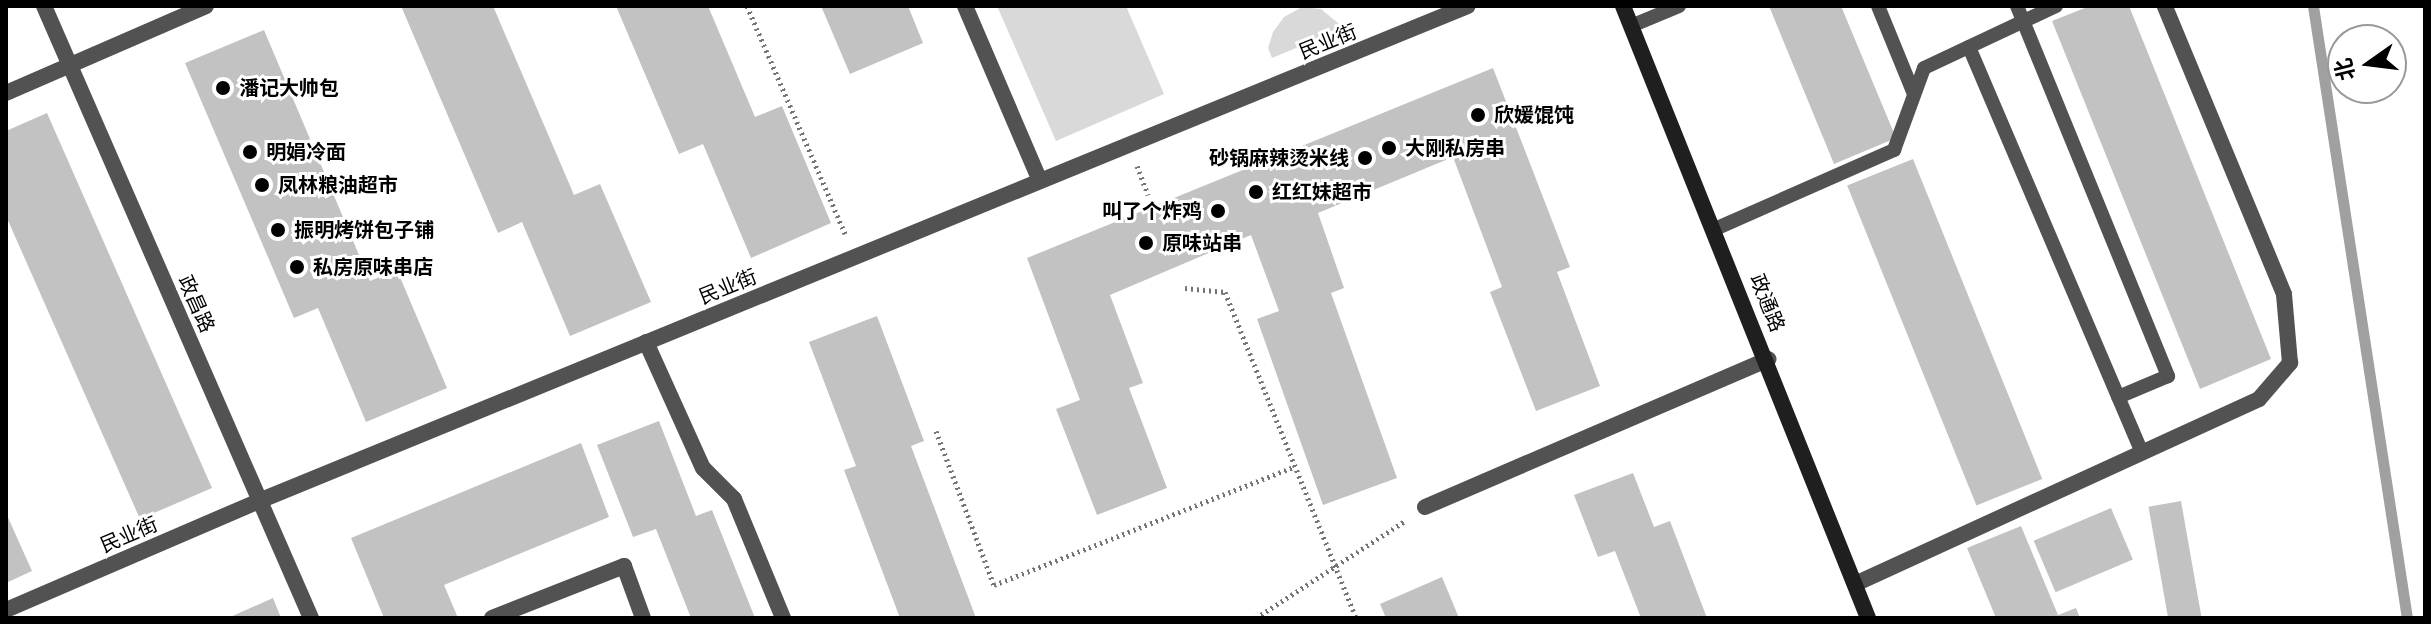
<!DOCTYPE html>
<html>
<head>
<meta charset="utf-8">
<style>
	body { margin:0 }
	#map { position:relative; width:2431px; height:624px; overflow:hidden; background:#fff; font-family:Arial,"Noto Sans SC",sans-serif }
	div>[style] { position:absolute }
	.green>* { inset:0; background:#d9d9d9 }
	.stream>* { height:11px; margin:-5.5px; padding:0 5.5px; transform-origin:5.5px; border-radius:5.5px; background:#a0a0a0 }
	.building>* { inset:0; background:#c2c2c2; transform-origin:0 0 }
	.path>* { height:5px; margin-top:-2.5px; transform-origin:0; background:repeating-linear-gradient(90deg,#747474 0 2px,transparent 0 6px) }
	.service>* { height:14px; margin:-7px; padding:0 7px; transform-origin:7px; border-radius:7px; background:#525252 }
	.pedestrian>* { height:16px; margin:-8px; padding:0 8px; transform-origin:8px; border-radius:8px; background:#525252 }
	.minor>* { height:16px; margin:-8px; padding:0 8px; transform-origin:8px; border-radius:8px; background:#525252 }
	.secondary>* { height:16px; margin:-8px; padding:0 8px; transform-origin:8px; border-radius:8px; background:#1f1f1f }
	.dots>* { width:22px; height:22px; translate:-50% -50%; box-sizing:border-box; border:4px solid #fff; border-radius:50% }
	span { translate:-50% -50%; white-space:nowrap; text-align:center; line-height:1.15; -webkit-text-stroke:6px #fff; paint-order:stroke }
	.street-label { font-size:20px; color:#000 }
	.poi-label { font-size:20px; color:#000; font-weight:700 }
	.left { translate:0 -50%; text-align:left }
	.right { translate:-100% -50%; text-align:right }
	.frame { position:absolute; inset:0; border:8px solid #000; pointer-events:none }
	.north { position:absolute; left:2327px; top:24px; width:80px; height:80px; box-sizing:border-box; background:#fff; border:2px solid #999; border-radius:50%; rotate:256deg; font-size:22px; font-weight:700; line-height:32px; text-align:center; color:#000 }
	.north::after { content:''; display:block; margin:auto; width:28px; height:36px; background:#000; clip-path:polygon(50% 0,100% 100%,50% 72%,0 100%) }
</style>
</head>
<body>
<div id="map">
	<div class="green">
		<i style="clip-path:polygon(997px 6px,1126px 6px,1164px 94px,1056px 141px)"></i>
		<i style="clip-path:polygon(1302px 7px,1321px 9px,1344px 28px,1272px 58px,1268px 48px,1273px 32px,1284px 17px)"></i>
	</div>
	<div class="stream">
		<i style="left:2313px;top:6px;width:619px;rotate:81.27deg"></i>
	</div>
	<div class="building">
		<i style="clip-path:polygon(401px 6px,493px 6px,574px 195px,600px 184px,651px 302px,570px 336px,522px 222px,498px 233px)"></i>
		<i style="clip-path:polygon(616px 6px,708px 6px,755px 117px,782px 106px,831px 223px,751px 258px,703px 144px,679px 154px)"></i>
		<i style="clip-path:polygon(821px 6px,908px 6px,923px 43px,850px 74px)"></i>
		<i style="clip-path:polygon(1769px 6px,1841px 6px,1896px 138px,1834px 164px)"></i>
		<i style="clip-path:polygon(2090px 6px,2129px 6px,2271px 359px,2200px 389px,2052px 21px)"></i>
		<i style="clip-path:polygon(264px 30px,370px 281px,397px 270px,447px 388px,366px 422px,318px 308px,294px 318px,185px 63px)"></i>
		<i style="clip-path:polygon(1493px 68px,1570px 267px,1557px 272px,1600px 386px,1536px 411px,1490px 292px,1502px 287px,1453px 157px,1318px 213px,1344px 288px,1331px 293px,1397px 478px,1323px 505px,1257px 319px,1279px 311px,1251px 235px,1110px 295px,1143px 383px,1129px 388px,1167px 488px,1097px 515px,1056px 409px,1080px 400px,1027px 258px)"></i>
		<i style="clip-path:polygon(47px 113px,212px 488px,140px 519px,6px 216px,6px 131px)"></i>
		<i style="left:1913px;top:159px;width:345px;height:71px;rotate:68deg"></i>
		<i style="clip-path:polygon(877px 316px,924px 441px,911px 446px,976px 618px,900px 618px,844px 470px,856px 466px,809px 342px)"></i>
		<i style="clip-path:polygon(659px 421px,696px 516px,712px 510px,755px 618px,691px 618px,656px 529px,633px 537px,597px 445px)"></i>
		<i style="clip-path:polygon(581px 443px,609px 517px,444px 585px,458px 618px,384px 618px,351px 538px)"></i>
		<i style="clip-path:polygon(1633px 473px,1654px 527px,1670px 521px,1707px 618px,1641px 618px,1615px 551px,1598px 557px,1574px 495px)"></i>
		<i style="left:2181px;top:501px;width:119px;height:33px;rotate:80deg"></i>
		<i style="left:2111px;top:508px;width:56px;height:84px;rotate:67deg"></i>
		<i style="clip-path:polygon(6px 513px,32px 571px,6px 583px)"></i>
		<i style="clip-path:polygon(2021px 526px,2058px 615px,2076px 608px,2080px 618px,1996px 618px,1967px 548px)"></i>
		<i style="clip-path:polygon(1442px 577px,1459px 618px,1386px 618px,1380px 604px)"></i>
		<i style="clip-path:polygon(273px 598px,281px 618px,228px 618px)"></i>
	</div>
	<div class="path">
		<i style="left:747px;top:6px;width:248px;rotate:66.7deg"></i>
		<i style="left:1137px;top:166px;width:31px;rotate:69deg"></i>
		<i style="left:1185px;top:288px;width:40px;rotate:5.7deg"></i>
		<i style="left:1225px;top:292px;width:351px;rotate:68.1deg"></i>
		<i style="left:936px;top:431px;width:165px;rotate:69.4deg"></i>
		<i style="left:994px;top:585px;width:322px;rotate:-21.5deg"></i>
		<i style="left:1256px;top:618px;width:178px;rotate:-33.1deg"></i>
	</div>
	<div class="service">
		<i style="left:1878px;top:6px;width:95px;rotate:67.8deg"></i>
		<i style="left:2017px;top:6px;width:400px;rotate:67.8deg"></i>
		<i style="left:2168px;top:376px;width:54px;rotate:157.2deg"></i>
		<i style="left:1631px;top:26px;width:52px;rotate:-22.6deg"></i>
		<i style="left:1969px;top:47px;width:441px;rotate:66.9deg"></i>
		<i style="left:1715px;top:229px;width:196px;rotate:-23.8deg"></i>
		<i style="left:1894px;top:150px;width:87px;rotate:-69.9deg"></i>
		<i style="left:1924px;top:68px;width:146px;rotate:-25.2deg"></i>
	</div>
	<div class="pedestrian">
		<i style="left:6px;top:93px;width:218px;rotate:-23.5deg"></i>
	</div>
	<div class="minor">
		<i style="left:44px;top:6px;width:668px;rotate:66.43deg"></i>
		<i style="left:965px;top:6px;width:190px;rotate:66.8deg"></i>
		<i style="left:646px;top:342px;width:138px;rotate:65.7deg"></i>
		<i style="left:703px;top:468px;width:44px;rotate:45deg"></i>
		<i style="left:734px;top:499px;width:129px;rotate:67.6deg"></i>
		<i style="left:1425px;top:507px;width:374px;rotate:-23.3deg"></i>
		<i style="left:1855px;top:584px;width:444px;rotate:-24.6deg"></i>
		<i style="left:2259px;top:399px;width:48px;rotate:-49.3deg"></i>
		<i style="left:2290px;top:363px;width:69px;rotate:-95deg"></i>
		<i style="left:2284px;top:294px;width:312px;rotate:-112.5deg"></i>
		<i style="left:6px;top:610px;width:275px;rotate:-23.3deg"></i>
		<i style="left:259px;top:501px;width:1306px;rotate:-22.27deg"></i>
		<i style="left:492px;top:618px;width:142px;rotate:-21.5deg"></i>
		<i style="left:624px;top:566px;width:55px;rotate:69.9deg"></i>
	</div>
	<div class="secondary">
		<i style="left:1623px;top:6px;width:659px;rotate:68.18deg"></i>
	</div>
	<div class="dots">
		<i style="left:223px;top:88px;background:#000"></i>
		<i style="left:1478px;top:115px;background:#000"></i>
		<i style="left:1389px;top:148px;background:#000"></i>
		<i style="left:250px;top:152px;background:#000"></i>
		<i style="left:1365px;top:158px;background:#000"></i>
		<i style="left:262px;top:185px;background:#000"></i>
		<i style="left:1256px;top:192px;background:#000"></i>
		<i style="left:1218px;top:211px;background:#000"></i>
		<i style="left:278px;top:230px;background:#000"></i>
		<i style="left:1146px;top:243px;background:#000"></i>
		<i style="left:297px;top:267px;background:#000"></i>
	</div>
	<div class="street-label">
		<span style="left:1328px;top:42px;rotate:-22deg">民业街</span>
		<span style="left:728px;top:287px;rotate:-22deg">民业街</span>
		<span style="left:1767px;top:303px;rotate:68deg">政通路</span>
		<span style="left:196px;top:304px;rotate:66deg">政昌路</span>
		<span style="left:129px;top:535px;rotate:-23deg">民业街</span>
	</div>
	<div class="poi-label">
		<span class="left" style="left:239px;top:88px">潘记大帅包</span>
		<span class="left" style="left:1494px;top:115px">欣媛馄饨</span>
		<span class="left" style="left:1405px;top:148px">大刚私房串</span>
		<span class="left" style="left:266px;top:152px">明娟冷面</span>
		<span class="right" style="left:1349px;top:158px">砂锅麻辣烫米线</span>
		<span class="left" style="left:278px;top:185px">凤林粮油超市</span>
		<span class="left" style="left:1272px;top:192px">红红妹超市</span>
		<span class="right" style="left:1202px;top:211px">叫了个炸鸡</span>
		<span class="left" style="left:294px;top:230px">振明烤饼包子铺</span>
		<span class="left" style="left:1162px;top:243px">原味站串</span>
		<span class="left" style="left:313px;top:267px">私房原味串店</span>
	</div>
	<div class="frame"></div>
	<div class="north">北</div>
</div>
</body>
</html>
